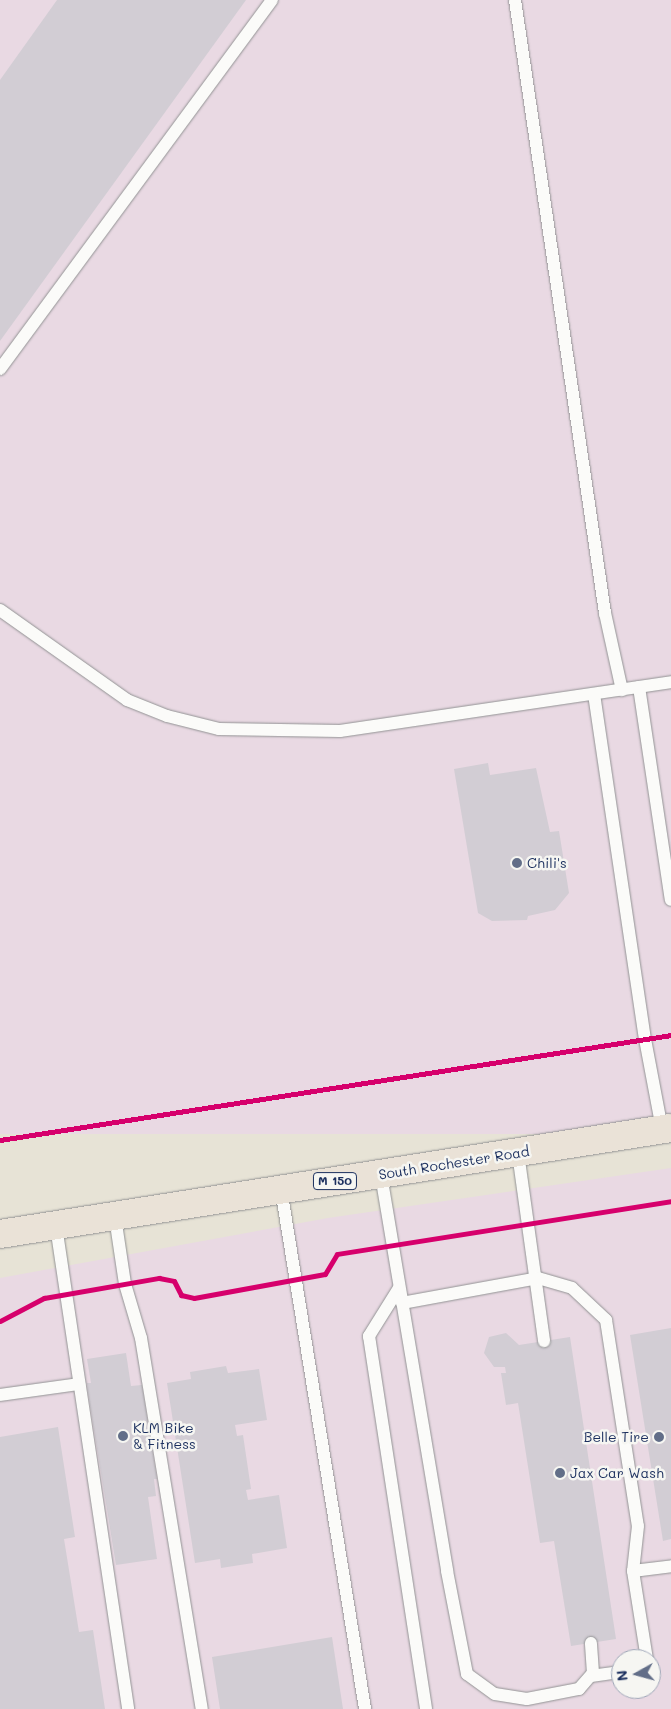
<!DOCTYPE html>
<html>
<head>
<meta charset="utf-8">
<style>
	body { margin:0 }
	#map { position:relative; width:671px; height:1709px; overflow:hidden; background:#e7e3d6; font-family:Mali,sans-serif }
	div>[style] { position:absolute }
	.built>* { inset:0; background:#e9d9e3; transform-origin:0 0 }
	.building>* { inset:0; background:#d2cdd4 }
	.roads { filter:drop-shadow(0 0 1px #929394) drop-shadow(0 0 1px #929394) }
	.service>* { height:12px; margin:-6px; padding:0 6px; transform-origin:6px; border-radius:6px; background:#fbfbf9 }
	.primary>* { height:28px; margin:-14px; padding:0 14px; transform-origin:14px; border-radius:14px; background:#eae2d7 }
	.cycleway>* { height:5px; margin:-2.5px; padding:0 2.5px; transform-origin:2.5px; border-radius:2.5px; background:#d6006c }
	.dots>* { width:14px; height:14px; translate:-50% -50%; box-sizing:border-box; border:2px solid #f6f6f2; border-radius:50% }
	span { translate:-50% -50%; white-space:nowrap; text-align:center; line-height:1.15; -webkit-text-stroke:5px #f6f6f2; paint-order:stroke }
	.shield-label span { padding:1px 4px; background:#f6f6f2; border:1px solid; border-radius:4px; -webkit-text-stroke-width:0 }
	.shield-label { font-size:12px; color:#1b2f5e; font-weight:700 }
	.poi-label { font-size:14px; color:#1b2f5e }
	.left { translate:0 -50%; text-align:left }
	.right { translate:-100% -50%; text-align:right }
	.street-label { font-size:14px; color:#1b2f5e }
	.north { position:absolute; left:611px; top:1649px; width:50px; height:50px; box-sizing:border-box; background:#f6f6f2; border:1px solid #9ea6b7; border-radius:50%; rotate:263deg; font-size:14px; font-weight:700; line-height:20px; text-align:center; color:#1b2f5e }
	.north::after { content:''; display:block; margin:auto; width:18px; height:22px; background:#626e88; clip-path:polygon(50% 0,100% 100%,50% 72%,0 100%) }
</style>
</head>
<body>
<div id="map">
	<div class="built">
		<i style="left:0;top:0;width:671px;height:1134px"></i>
		<i style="clip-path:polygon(evenodd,671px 1168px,671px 1709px,0 1709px,0 1278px,328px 1218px,671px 1168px,621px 1659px,651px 1659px,651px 1689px,621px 1689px,621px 1659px)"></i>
	</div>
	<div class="building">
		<i style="clip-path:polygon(57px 0,246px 0,0 341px,0 80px)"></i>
		<i style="clip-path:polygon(488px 763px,490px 775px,536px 768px,550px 832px,559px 831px,569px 893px,555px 910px,528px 916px,527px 920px,492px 921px,478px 913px,454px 769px)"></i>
		<i style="clip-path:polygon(671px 1328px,671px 1539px,663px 1541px,630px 1335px)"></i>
		<i style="clip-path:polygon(506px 1333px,519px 1345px,570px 1337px,616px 1639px,571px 1646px,554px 1541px,540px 1543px,518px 1403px,506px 1405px,501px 1373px,506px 1373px,505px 1367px,494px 1367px,484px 1353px,489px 1337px)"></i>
		<i style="clip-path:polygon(126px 1353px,131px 1386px,142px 1385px,157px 1479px,154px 1479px,156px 1496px,148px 1497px,157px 1559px,116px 1565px,88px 1393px,87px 1383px,91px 1383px,87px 1359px)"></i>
		<i style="clip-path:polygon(226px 1366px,228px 1373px,259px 1369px,267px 1420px,235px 1425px,237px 1436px,243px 1435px,251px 1489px,246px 1490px,248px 1500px,279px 1495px,287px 1548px,252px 1554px,253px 1563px,221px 1568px,220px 1559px,195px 1563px,167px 1383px,191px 1379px,190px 1372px)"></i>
		<i style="clip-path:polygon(58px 1427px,75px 1537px,64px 1539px,79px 1632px,93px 1630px,105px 1709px,0 1709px,0 1437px)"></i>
		<i style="clip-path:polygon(332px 1637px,343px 1709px,220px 1709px,212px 1657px)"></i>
	</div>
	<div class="roads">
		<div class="service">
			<i style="left:515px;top:0;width:620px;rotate:81.65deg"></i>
			<i style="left:605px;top:613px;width:79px;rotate:77.6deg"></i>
			<i style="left:0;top:369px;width:458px;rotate:-53.6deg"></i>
			<i style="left:0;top:610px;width:156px;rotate:35.3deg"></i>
			<i style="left:127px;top:700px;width:43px;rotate:21.8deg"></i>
			<i style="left:167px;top:716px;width:54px;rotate:14deg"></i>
			<i style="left:219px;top:729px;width:121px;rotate:0.9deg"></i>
			<i style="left:340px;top:731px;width:335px;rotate:-8.4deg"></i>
			<i style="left:639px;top:687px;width:215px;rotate:81.5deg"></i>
			<i style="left:594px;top:694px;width:349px;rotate:81.6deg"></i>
			<i style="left:645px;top:1039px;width:92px;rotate:79.3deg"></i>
			<i style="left:518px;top:1153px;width:190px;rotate:82.1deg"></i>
			<i style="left:381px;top:1175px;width:401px;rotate:80.5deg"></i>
			<i style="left:447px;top:1571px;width:105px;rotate:79deg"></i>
			<i style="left:467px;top:1674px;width:34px;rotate:36deg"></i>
			<i style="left:495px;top:1694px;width:32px;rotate:9deg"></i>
			<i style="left:527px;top:1699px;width:53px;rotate:-10.9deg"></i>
			<i style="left:579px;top:1689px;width:21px;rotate:-49deg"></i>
			<i style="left:593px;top:1673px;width:30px;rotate:-94deg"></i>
			<i style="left:281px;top:1189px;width:527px;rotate:80.82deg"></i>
			<i style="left:115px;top:1217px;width:68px;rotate:81.5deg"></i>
			<i style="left:125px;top:1284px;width:56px;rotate:73.5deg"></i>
			<i style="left:141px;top:1338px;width:376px;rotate:80.7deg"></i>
			<i style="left:56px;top:1226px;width:488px;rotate:81.5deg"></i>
			<i style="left:399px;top:1288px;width:57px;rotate:122deg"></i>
			<i style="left:369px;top:1336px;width:377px;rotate:81.3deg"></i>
			<i style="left:402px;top:1303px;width:138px;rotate:-10.4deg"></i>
			<i style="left:538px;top:1278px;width:35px;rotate:16deg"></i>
			<i style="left:572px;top:1288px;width:47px;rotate:43.3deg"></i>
			<i style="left:606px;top:1320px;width:208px;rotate:81.2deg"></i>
			<i style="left:638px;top:1526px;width:45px;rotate:96.3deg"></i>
			<i style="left:633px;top:1571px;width:38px;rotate:-7deg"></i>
			<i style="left:0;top:1395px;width:80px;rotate:-7.9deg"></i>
			<i style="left:633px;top:1571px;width:89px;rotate:81deg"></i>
			<i style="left:591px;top:1676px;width:30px;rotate:-8deg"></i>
		</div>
		<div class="primary">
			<i style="left:0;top:1234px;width:679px;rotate:-8.98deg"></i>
		</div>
	</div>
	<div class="cycleway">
		<i style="left:0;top:1140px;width:679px;rotate:-8.89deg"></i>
		<i style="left:0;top:1321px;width:50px;rotate:-27.6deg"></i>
		<i style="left:44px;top:1298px;width:117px;rotate:-9.9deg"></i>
		<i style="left:159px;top:1278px;width:15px;rotate:11deg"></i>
		<i style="left:174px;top:1281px;width:16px;rotate:63deg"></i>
		<i style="left:181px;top:1295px;width:13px;rotate:13deg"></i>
		<i style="left:194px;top:1298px;width:133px;rotate:-10.4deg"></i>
		<i style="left:325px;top:1274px;width:23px;rotate:-59deg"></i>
		<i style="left:337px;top:1254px;width:338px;rotate:-9deg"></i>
	</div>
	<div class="dots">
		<i style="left:517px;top:863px;background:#626e88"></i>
		<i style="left:123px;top:1436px;background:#626e88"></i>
		<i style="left:659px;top:1437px;background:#626e88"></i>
		<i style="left:560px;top:1473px;background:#626e88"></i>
	</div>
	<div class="shield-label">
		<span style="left:335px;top:1181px">M 150</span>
	</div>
	<div class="poi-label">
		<span class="left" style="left:527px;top:863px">Chili's</span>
		<span class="left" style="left:133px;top:1436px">KLM Bike<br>&amp; Fitness</span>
		<span class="right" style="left:649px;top:1437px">Belle Tire</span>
		<span class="left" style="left:570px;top:1473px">Jax Car Wash</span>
	</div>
	<div class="street-label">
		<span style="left:454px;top:1163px;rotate:-9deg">South Rochester Road</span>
	</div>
	<div class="north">N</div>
</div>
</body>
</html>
